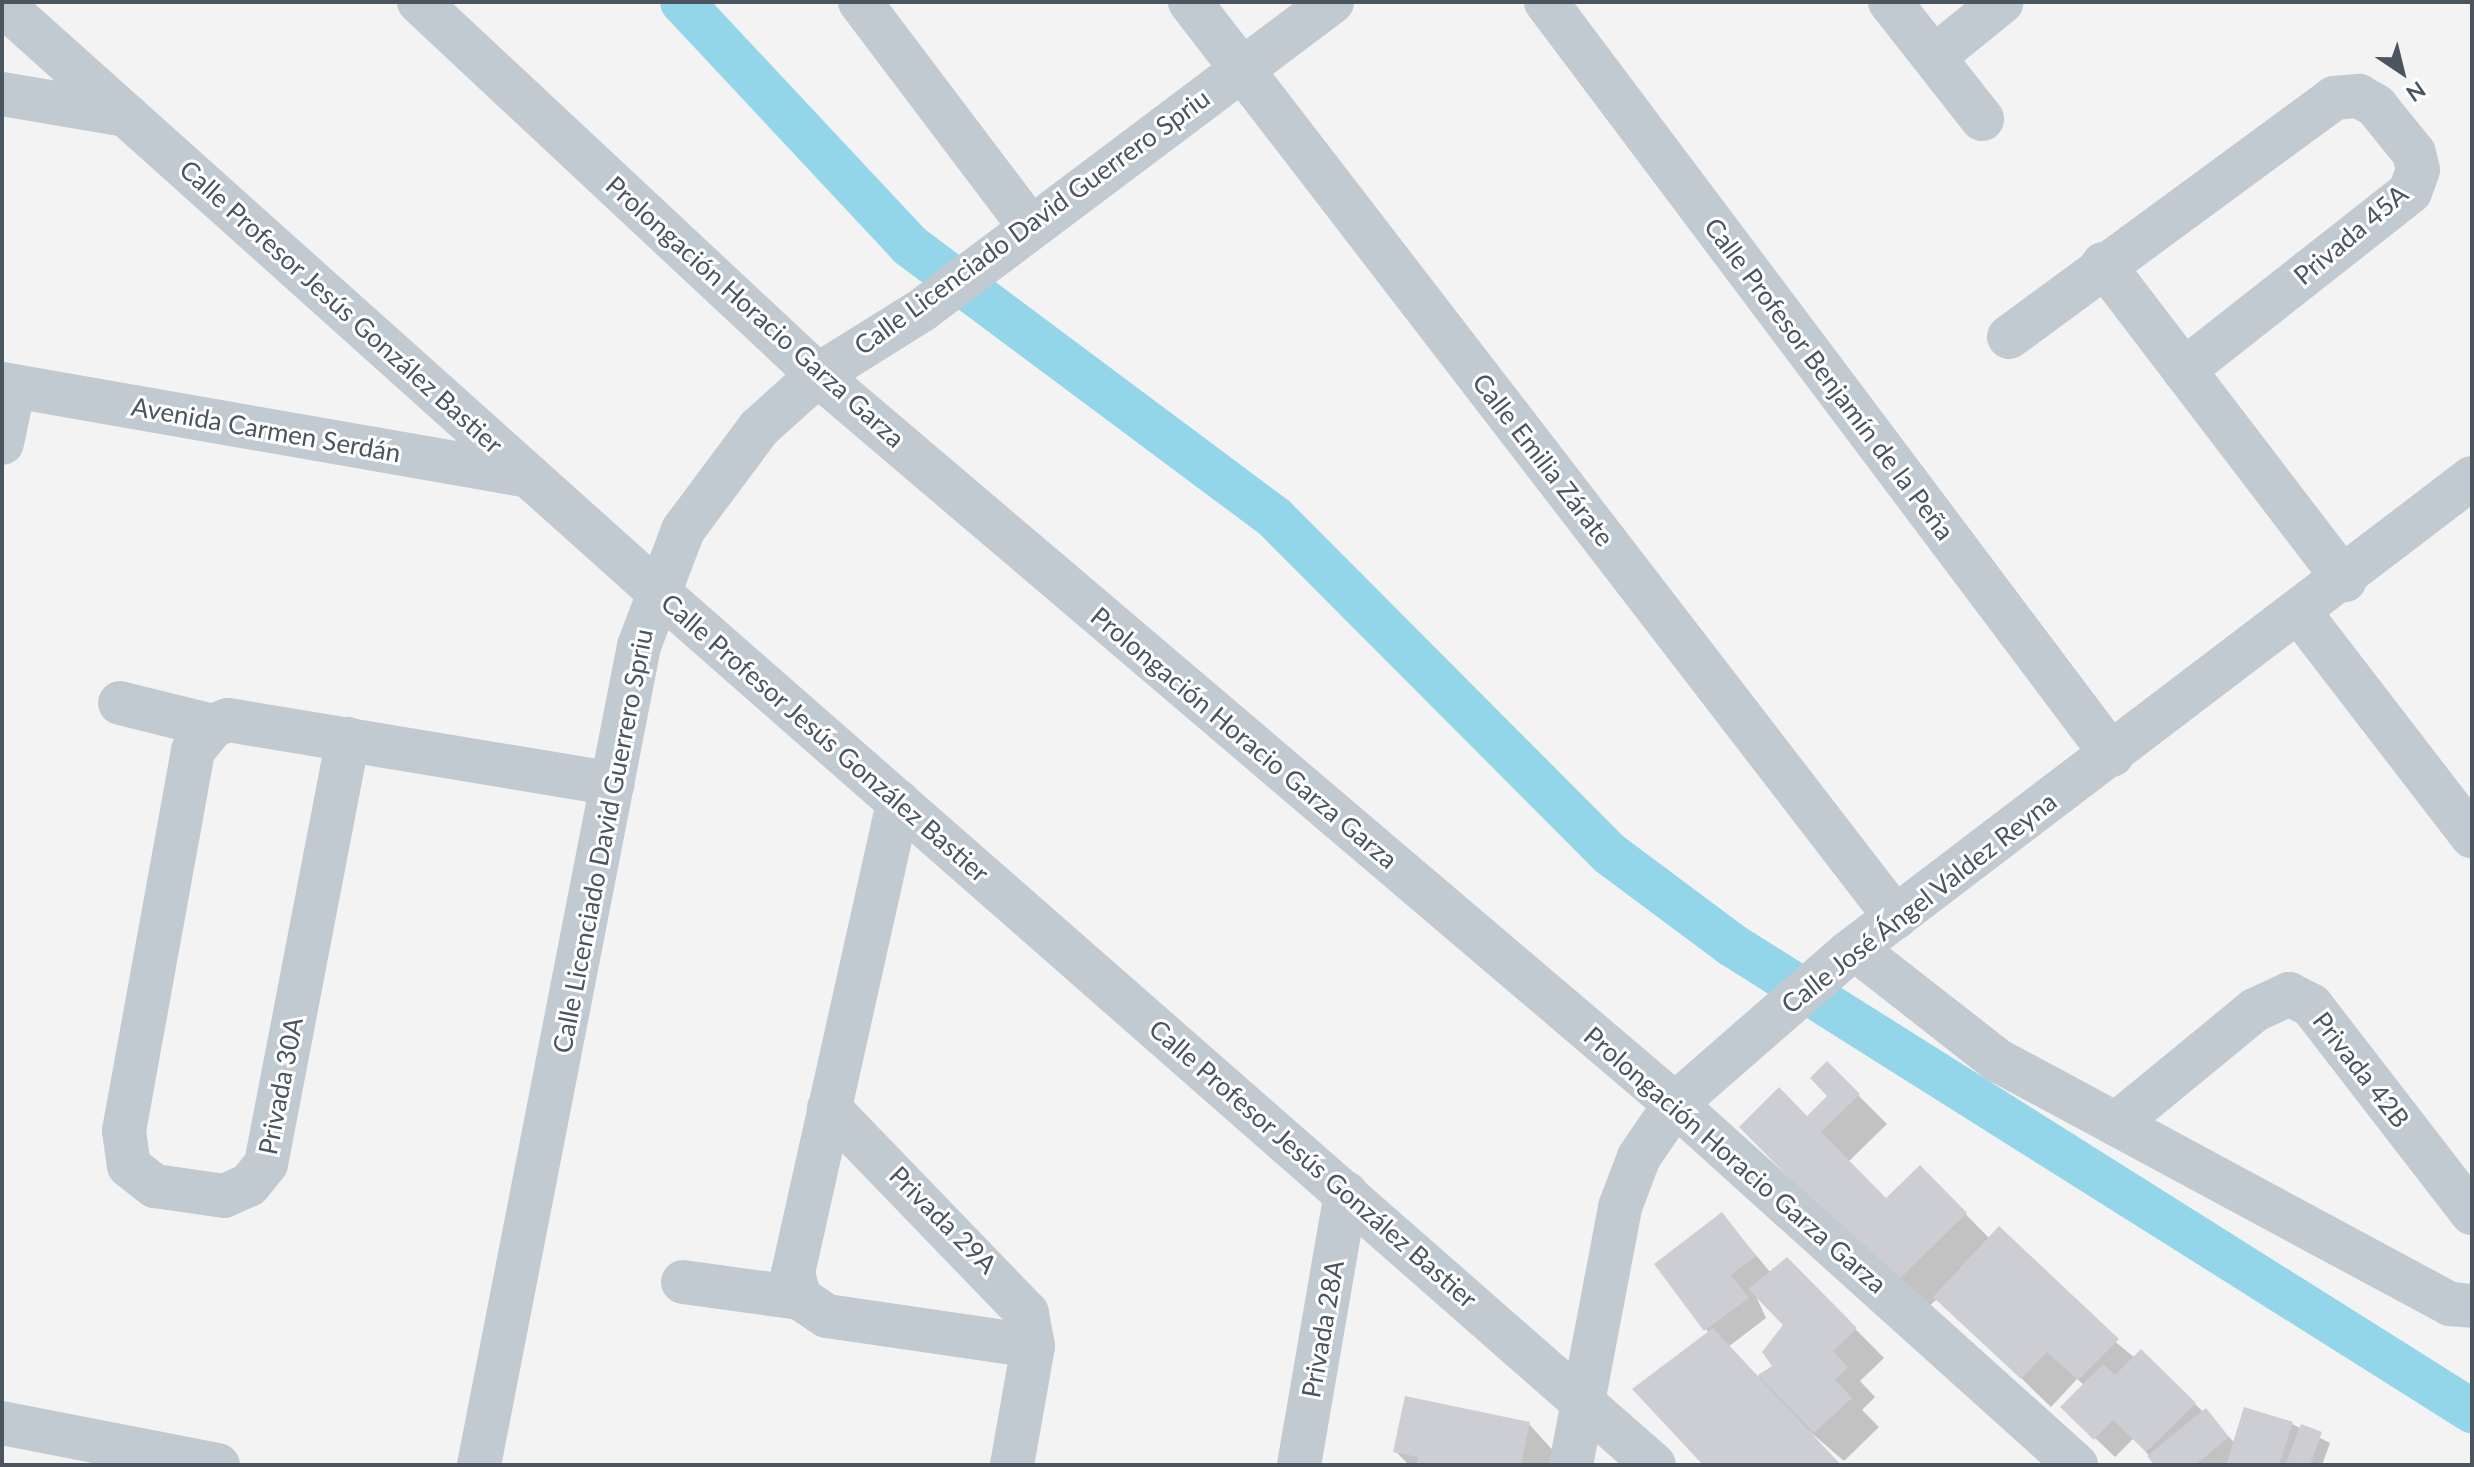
<!DOCTYPE html>
<html>
<head>
<meta charset="utf-8">
<style>
	body { margin:0 }
	#map { position:relative; width:2474px; height:1467px; overflow:hidden; background:#f4f3f3; font-family:Lato,sans-serif }
	div>[style] { position:absolute }
	.shadow>* { inset:0; background:#0003 }
	.canal>* { height:44px; margin:-22px; padding:0 22px; transform-origin:22px; border-radius:22px; background:#93d6ea }
	.building>* { inset:0; background:#cdced4 }
	.minor>* { height:44px; margin:-22px; padding:0 22px; transform-origin:22px; border-radius:22px; background:#c1c9d1 }
	.tertiary>* { height:44px; margin:-22px; padding:0 22px; transform-origin:22px; border-radius:22px; background:#c1c9d1 }
	span { translate:-50% -50%; white-space:nowrap; text-align:center; line-height:1.15; -webkit-text-stroke:6px #fff; paint-order:stroke }
	.street-label { font-size:26px; color:#4a5560 }
	.frame { position:absolute; inset:0; border:4px solid #4a5560; pointer-events:none }
	.north { position:absolute; left:2362px; top:32px; width:80px; height:80px; -webkit-text-stroke:6px #fff; paint-order:stroke; rotate:145deg; font-size:22px; font-weight:700; line-height:32px; text-align:center; color:#4a5560 }
	.north::after { content:''; display:block; margin:auto; width:28px; height:36px; background:#4a5560; clip-path:polygon(50% 0,100% 100%,50% 72%,0 100%) }
</style>
</head>
<body>
<div id="map">
	<div class="shadow">
		<i style="clip-path:polygon(1827px 1064px,1887px 1124px,1848px 1162px,1886px 1201px,1920px 1168px,1990px 1239px,2135px 1358px,2141px 1351px,2235px 1443px,2292px 1424px,2330px 1443px,2322px 1465px,2157px 1465px,2134px 1438px,2115px 1457px,2063px 1407px,2084px 1385px,2077px 1379px,2051px 1407px,1938px 1298px,1924px 1311px,1742px 1127px,1808px 1119px,1830px 1096px)"></i>
		<i style="clip-path:polygon(evenodd,1722px 1215px,1771px 1273px,1787px 1260px,1884px 1358px,1860px 1381px,1875px 1397px,1862px 1410px,1879px 1427px,1844px 1461px,1808px 1430px,1840px 1465px,1706px 1465px,1709px 1333px,1657px 1265px,1722px 1215px,1754px 1292px,1786px 1325px,1775px 1367px,1758px 1377px,1728px 1347px,1766px 1318px,1754px 1292px)"></i>
		<i style="clip-path:polygon(1529px 1424px,1566px 1465px,1409px 1465px,1395px 1451px)"></i>
	</div>
	<div class="canal">
		<i style="left:682px;top:2px;width:333px;rotate:46.9deg"></i>
		<i style="left:909px;top:245px;width:457px;rotate:36.7deg"></i>
		<i style="left:1275px;top:518px;width:474px;rotate:45.1deg"></i>
		<i style="left:1610px;top:854px;width:152px;rotate:36.7deg"></i>
		<i style="left:1732px;top:945px;width:875px;rotate:32.2deg"></i>
	</div>
	<div class="building">
		<i style="clip-path:polygon(1827px 1061px,1860px 1094px,1821px 1132px,1886px 1198px,1920px 1165px,1967px 1213px,1894px 1284px,1739px 1127px,1779px 1087px,1807px 1116px,1827px 1096px,1810px 1078px)"></i>
		<i style="clip-path:polygon(1722px 1212px,1756px 1256px,1731px 1275px,1749px 1298px,1704px 1331px,1654px 1264px)"></i>
		<i style="clip-path:polygon(1999px 1226px,2119px 1339px,2078px 1380px,2047px 1352px,2021px 1379px,1933px 1297px)"></i>
		<i style="clip-path:polygon(1787px 1257px,1857px 1328px,1833px 1351px,1848px 1367px,1835px 1380px,1852px 1398px,1814px 1433px,1758px 1375px,1772px 1366px,1762px 1352px,1783px 1325px,1748px 1289px)"></i>
		<i style="clip-path:polygon(1713px 1328px,1841px 1465px,1703px 1465px,1632px 1389px)"></i>
		<i style="clip-path:polygon(2141px 1349px,2196px 1403px,2146px 1452px,2113px 1420px,2094px 1440px,2060px 1407px,2103px 1364px,2115px 1375px)"></i>
		<i style="clip-path:polygon(1405px 1396px,1530px 1422px,1521px 1465px,1416px 1465px,1418px 1457px,1393px 1452px)"></i>
		<i style="clip-path:polygon(2244px 1407px,2293px 1422px,2279px 1465px,2226px 1465px)"></i>
		<i style="clip-path:polygon(2206px 1408px,2229px 1437px,2195px 1465px,2154px 1465px,2147px 1456px)"></i>
		<i style="clip-path:polygon(2301px 1424px,2322px 1432px,2310px 1465px,2285px 1465px)"></i>
	</div>
	<div class="minor">
		<i style="left:419px;top:2px;width:546px;rotate:43.07deg"></i>
		<i style="left:818px;top:375px;width:1125px;rotate:40.39deg"></i>
		<i style="left:1675px;top:1104px;width:540px;rotate:42deg"></i>
		<i style="left:860px;top:2px;width:282px;rotate:52.9deg"></i>
		<i style="left:1190px;top:2px;width:1156px;rotate:52.38deg"></i>
		<i style="left:1546px;top:2px;width:942px;rotate:53.07deg"></i>
		<i style="left:1890px;top:2px;width:149px;rotate:51.8deg"></i>
		<i style="left:2px;top:4px;width:878px;rotate:41.86deg"></i>
		<i style="left:656px;top:590px;width:1327px;rotate:41.24deg"></i>
		<i style="left:1934px;top:57px;width:87px;rotate:-39deg"></i>
		<i style="left:2px;top:94px;width:126px;rotate:9.6deg"></i>
		<i style="left:2103px;top:264px;width:398px;rotate:52.6deg"></i>
		<i style="left:2009px;top:337px;width:403px;rotate:-36.3deg"></i>
		<i style="left:2334px;top:98px;width:25px;rotate:-5deg"></i>
		<i style="left:2359px;top:96px;width:20px;rotate:30deg"></i>
		<i style="left:2376px;top:106px;width:60px;rotate:51deg"></i>
		<i style="left:2414px;top:153px;width:17px;rotate:77deg"></i>
		<i style="left:2418px;top:170px;width:23px;rotate:110deg"></i>
		<i style="left:2410px;top:192px;width:288px;rotate:141.8deg"></i>
		<i style="left:2px;top:384px;width:535px;rotate:9.9deg"></i>
		<i style="left:2px;top:443px;width:58px;rotate:-78.1deg"></i>
		<i style="left:2300px;top:613px;width:282px;rotate:52.4deg"></i>
		<i style="left:120px;top:703px;width:96px;rotate:13.9deg"></i>
		<i style="left:213px;top:726px;width:16px;rotate:-22deg"></i>
		<i style="left:228px;top:720px;width:390px;rotate:9.4deg"></i>
		<i style="left:213px;top:726px;width:32px;rotate:129deg"></i>
		<i style="left:193px;top:751px;width:386px;rotate:100.3deg"></i>
		<i style="left:124px;top:1131px;width:35px;rotate:82deg"></i>
		<i style="left:129px;top:1166px;width:33px;rotate:38deg"></i>
		<i style="left:155px;top:1186px;width:70px;rotate:8.2deg"></i>
		<i style="left:224px;top:1196px;width:27px;rotate:-24deg"></i>
		<i style="left:249px;top:1185px;width:27px;rotate:-51deg"></i>
		<i style="left:266px;top:1164px;width:433px;rotate:-79.1deg"></i>
		<i style="left:1855px;top:949px;width:180px;rotate:38deg"></i>
		<i style="left:1997px;top:1060px;width:515px;rotate:28.31deg"></i>
		<i style="left:2450px;top:1304px;width:22px;rotate:5deg"></i>
		<i style="left:829px;top:1108px;width:285px;rotate:46deg"></i>
		<i style="left:1027px;top:1313px;width:34px;rotate:80deg"></i>
		<i style="left:1033px;top:1346px;width:121px;rotate:100deg"></i>
		<i style="left:2116px;top:1124px;width:180px;rotate:-39.4deg"></i>
		<i style="left:2255px;top:1010px;width:38px;rotate:-25deg"></i>
		<i style="left:2289px;top:994px;width:25px;rotate:27deg"></i>
		<i style="left:2311px;top:1005px;width:263px;rotate:52.3deg"></i>
		<i style="left:683px;top:1282px;width:118px;rotate:7.8deg"></i>
		<i style="left:800px;top:1298px;width:32px;rotate:34deg"></i>
		<i style="left:827px;top:1316px;width:208px;rotate:8.3deg"></i>
		<i style="left:800px;top:1298px;width:26px;rotate:-106deg"></i>
		<i style="left:793px;top:1273px;width:483px;rotate:-77.4deg"></i>
		<i style="left:2px;top:1423px;width:220px;rotate:11deg"></i>
		<i style="left:479px;top:1465px;width:834px;rotate:-78.95deg"></i>
		<i style="left:639px;top:646px;width:124px;rotate:-69.2deg"></i>
		<i style="left:683px;top:530px;width:127px;rotate:-53.3deg"></i>
		<i style="left:759px;top:428px;width:79px;rotate:-41.9deg"></i>
		<i style="left:818px;top:375px;width:123px;rotate:-32deg"></i>
		<i style="left:922px;top:310px;width:513px;rotate:-36.91deg"></i>
		<i style="left:1299px;top:1465px;width:276px;rotate:-80.2deg"></i>
	</div>
	<div class="tertiary">
		<i style="left:1571px;top:1465px;width:263px;rotate:-79.2deg"></i>
		<i style="left:1620px;top:1207px;width:53px;rotate:-69.2deg"></i>
		<i style="left:1639px;top:1157px;width:64px;rotate:-55.8deg"></i>
		<i style="left:1675px;top:1104px;width:230px;rotate:-41.1deg"></i>
		<i style="left:1848px;top:953px;width:784px;rotate:-37.28deg"></i>
	</div>
	<div class="street-label">
		<span style="left:1032px;top:222px;rotate:-36deg">Calle Licenciado David Guerrero Spriu</span>
		<span style="left:2351px;top:235px;rotate:-40deg">Privada 45A</span>
		<span style="left:341px;top:307px;rotate:42deg">Calle Profesor Jesús González Bastier</span>
		<span style="left:755px;top:312px;rotate:42deg">Prolongación Horacio Garza Garza</span>
		<span style="left:1829px;top:379px;rotate:53deg">Calle Profesor Benjamín de la Peña</span>
		<span style="left:266px;top:430px;rotate:10deg">Avenida Carmen Serdán</span>
		<span style="left:1543px;top:460px;rotate:52deg">Calle Emilia Zárate</span>
		<span style="left:825px;top:738px;rotate:41deg">Calle Profesor Jesús González Bastier</span>
		<span style="left:1244px;top:738px;rotate:40deg">Prolongación Horacio Garza Garza</span>
		<span style="left:603px;top:841px;rotate:-79deg">Calle Licenciado David Guerrero Spriu</span>
		<span style="left:1919px;top:903px;rotate:-38deg">Calle José Ángel Valdez Reyna</span>
		<span style="left:2361px;top:1070px;rotate:52deg">Privada 42B</span>
		<span style="left:281px;top:1086px;rotate:-79deg">Privada 30A</span>
		<span style="left:1735px;top:1160px;rotate:41deg">Prolongación Horacio Garza Garza</span>
		<span style="left:1313px;top:1164px;rotate:41deg">Calle Profesor Jesús González Bastier</span>
		<span style="left:943px;top:1220px;rotate:45deg">Privada 29A</span>
		<span style="left:1323px;top:1329px;rotate:-80deg">Privada 28A</span>
	</div>
	<div class="frame"></div>
	<div class="north">N</div>
</div>
</body>
</html>
